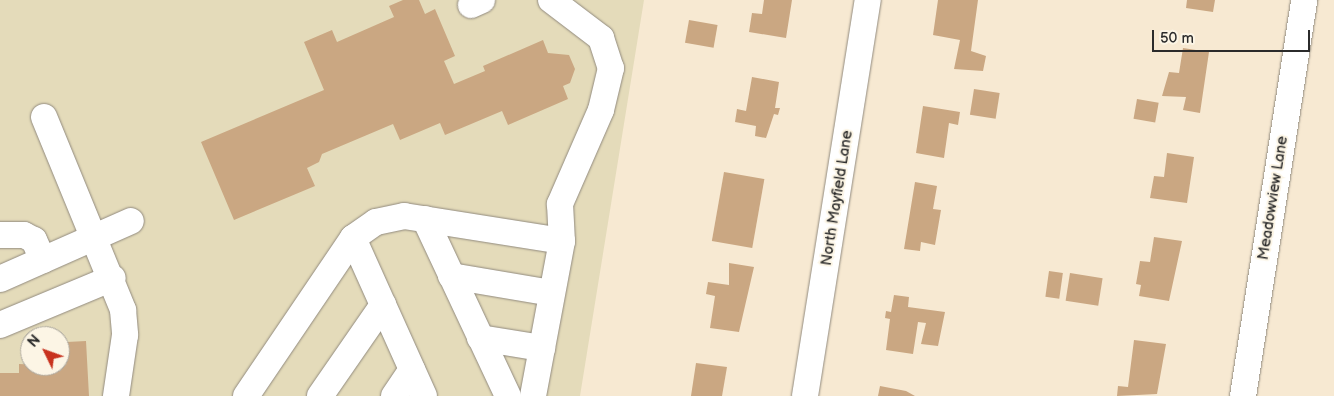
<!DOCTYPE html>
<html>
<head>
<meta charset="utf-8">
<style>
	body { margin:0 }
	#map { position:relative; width:1334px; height:396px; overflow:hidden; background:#f7e9d2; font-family:"Balsamiq Sans",sans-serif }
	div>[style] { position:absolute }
	.built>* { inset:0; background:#e4dbba }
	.building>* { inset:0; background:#caa782; transform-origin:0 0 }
	.roads { filter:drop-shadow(0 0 1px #918a7e) drop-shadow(0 0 1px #918a7e) }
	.minor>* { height:26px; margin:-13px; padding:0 13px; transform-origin:13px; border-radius:13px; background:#fff }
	span { translate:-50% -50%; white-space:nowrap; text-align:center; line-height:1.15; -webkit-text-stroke:4px #fcf5e5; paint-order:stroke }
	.street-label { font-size:15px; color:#2b2b2b }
	.north { position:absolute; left:20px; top:326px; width:50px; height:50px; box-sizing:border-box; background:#fcf5e5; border:1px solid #a8a49b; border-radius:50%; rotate:312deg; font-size:14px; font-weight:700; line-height:20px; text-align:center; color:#2b2b2b }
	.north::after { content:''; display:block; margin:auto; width:18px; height:22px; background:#c8321e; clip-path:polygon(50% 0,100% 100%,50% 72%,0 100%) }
	.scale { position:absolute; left:1152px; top:30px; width:158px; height:22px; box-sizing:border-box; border:2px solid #2b2b2b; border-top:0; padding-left:6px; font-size:15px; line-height:18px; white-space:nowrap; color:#2b2b2b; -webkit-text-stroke:4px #fcf5e5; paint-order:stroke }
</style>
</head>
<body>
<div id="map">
	<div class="built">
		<i style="clip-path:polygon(evenodd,0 0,644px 0,580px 396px,0 396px,0 0,30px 336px,60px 336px,60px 366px,30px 366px,30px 336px)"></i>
	</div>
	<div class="building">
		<i style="clip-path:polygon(403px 0,419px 0,425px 14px,435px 9px,455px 56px,444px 61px,454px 84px,485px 71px,483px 66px,543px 40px,548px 53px,569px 55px,575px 69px,570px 83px,563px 86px,568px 99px,508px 125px,502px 111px,445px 135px,440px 123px,400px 140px,393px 124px,322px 154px,319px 162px,307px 168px,315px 186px,234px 220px,201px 142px,324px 90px,304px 42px,332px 30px,337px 42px,394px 17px,389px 6px)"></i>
		<i style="clip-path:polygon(764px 0,792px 0,786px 38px,749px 32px,752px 13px,762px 14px)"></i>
		<i style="clip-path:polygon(938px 0,978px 0,971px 51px,986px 56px,983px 71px,954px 69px,960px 40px,933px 35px)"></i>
		<i style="clip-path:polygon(1187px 0,1215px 0,1213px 12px,1186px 8px)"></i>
		<i style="left:689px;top:20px;width:29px;height:23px;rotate:10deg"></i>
		<i style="clip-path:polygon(1183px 48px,1209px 52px,1200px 113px,1183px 110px,1186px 97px,1162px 96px,1169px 72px,1179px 73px)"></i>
		<i style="clip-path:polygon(752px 77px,779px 82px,775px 108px,780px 108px,778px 115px,774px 114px,766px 138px,755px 136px,756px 126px,735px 122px,737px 109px,746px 111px)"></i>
		<i style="left:974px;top:89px;width:26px;height:26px;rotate:9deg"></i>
		<i style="left:1137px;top:99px;width:22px;height:20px;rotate:10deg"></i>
		<i style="clip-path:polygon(923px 106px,960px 112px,958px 125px,949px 123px,944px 158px,916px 153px)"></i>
		<i style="clip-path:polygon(1167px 153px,1194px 157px,1187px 203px,1150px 198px,1154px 176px,1164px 177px)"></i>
		<i style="left:724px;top:172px;width:41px;height:70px;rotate:10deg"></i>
		<i style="clip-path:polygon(915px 182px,937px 186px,933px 209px,941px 210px,935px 245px,921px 242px,920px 251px,904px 249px)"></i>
		<i style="clip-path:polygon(1154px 237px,1182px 241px,1169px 301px,1139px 296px,1141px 285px,1136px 284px,1140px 261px,1150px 262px)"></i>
		<i style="clip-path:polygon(729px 263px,754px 267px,739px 332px,710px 328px,715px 296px,706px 294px,708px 282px,729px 285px)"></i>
		<i style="left:1049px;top:271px;width:14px;height:26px;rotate:8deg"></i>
		<i style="left:1070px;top:273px;width:33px;height:28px;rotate:9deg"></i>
		<i style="clip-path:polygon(894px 295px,909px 297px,908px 307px,945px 312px,938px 346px,921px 344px,926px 323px,918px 322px,913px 354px,886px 350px,890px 319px,885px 318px,886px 311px,891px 312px)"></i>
		<i style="clip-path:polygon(1134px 340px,1166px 344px,1157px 394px,1117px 396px,1118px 386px,1128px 387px)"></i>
		<i style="clip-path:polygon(86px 341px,89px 396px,0 396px,0 373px,19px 373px,19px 364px,60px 366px,67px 342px)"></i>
		<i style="clip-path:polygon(696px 363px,727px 367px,722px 396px,691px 396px)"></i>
		<i style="clip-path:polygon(880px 386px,906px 391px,915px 396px,878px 396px)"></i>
	</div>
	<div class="roads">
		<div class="minor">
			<i style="left:551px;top:0;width:63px;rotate:37.2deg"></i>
			<i style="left:601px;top:38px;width:32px;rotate:72deg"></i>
			<i style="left:611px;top:68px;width:43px;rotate:103.4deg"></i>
			<i style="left:601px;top:110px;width:103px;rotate:113.6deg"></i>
			<i style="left:560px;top:204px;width:37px;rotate:87deg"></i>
			<i style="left:471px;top:5px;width:12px;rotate:-24deg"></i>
			<i style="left:44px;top:117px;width:209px;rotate:67.7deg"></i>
			<i style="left:123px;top:310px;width:25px;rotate:85deg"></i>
			<i style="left:125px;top:335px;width:62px;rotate:98.4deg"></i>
			<i style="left:425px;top:219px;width:195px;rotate:64.9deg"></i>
			<i style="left:0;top:235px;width:24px"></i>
			<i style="left:24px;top:235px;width:11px;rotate:27deg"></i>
			<i style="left:34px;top:240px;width:22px;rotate:66deg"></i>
			<i style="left:353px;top:238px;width:173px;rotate:65.8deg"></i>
			<i style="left:451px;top:276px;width:102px;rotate:9.6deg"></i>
			<i style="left:0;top:279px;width:143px;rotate:-23.9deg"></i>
			<i style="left:0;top:325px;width:122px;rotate:-22.6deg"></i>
			<i style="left:480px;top:338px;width:63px;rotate:9.2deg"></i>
			<i style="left:246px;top:396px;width:191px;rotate:-55.9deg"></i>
			<i style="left:353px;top:238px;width:28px;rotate:-35deg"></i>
			<i style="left:376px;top:222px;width:29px;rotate:-12deg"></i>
			<i style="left:404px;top:216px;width:160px;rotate:9deg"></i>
			<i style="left:562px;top:241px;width:158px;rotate:100.6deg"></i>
			<i style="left:320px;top:396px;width:111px;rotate:-55.3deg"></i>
			<i style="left:394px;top:396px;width:32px;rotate:-56deg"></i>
			<i style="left:805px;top:396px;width:401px;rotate:-81deg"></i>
			<i style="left:1243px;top:396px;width:401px;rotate:-81.2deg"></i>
		</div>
	</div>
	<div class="street-label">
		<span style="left:837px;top:198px;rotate:-81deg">North Mayfield Lane</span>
		<span style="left:1273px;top:198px;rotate:-81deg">Meadowview Lane</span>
	</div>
	<div class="north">N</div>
	<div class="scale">50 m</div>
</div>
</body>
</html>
